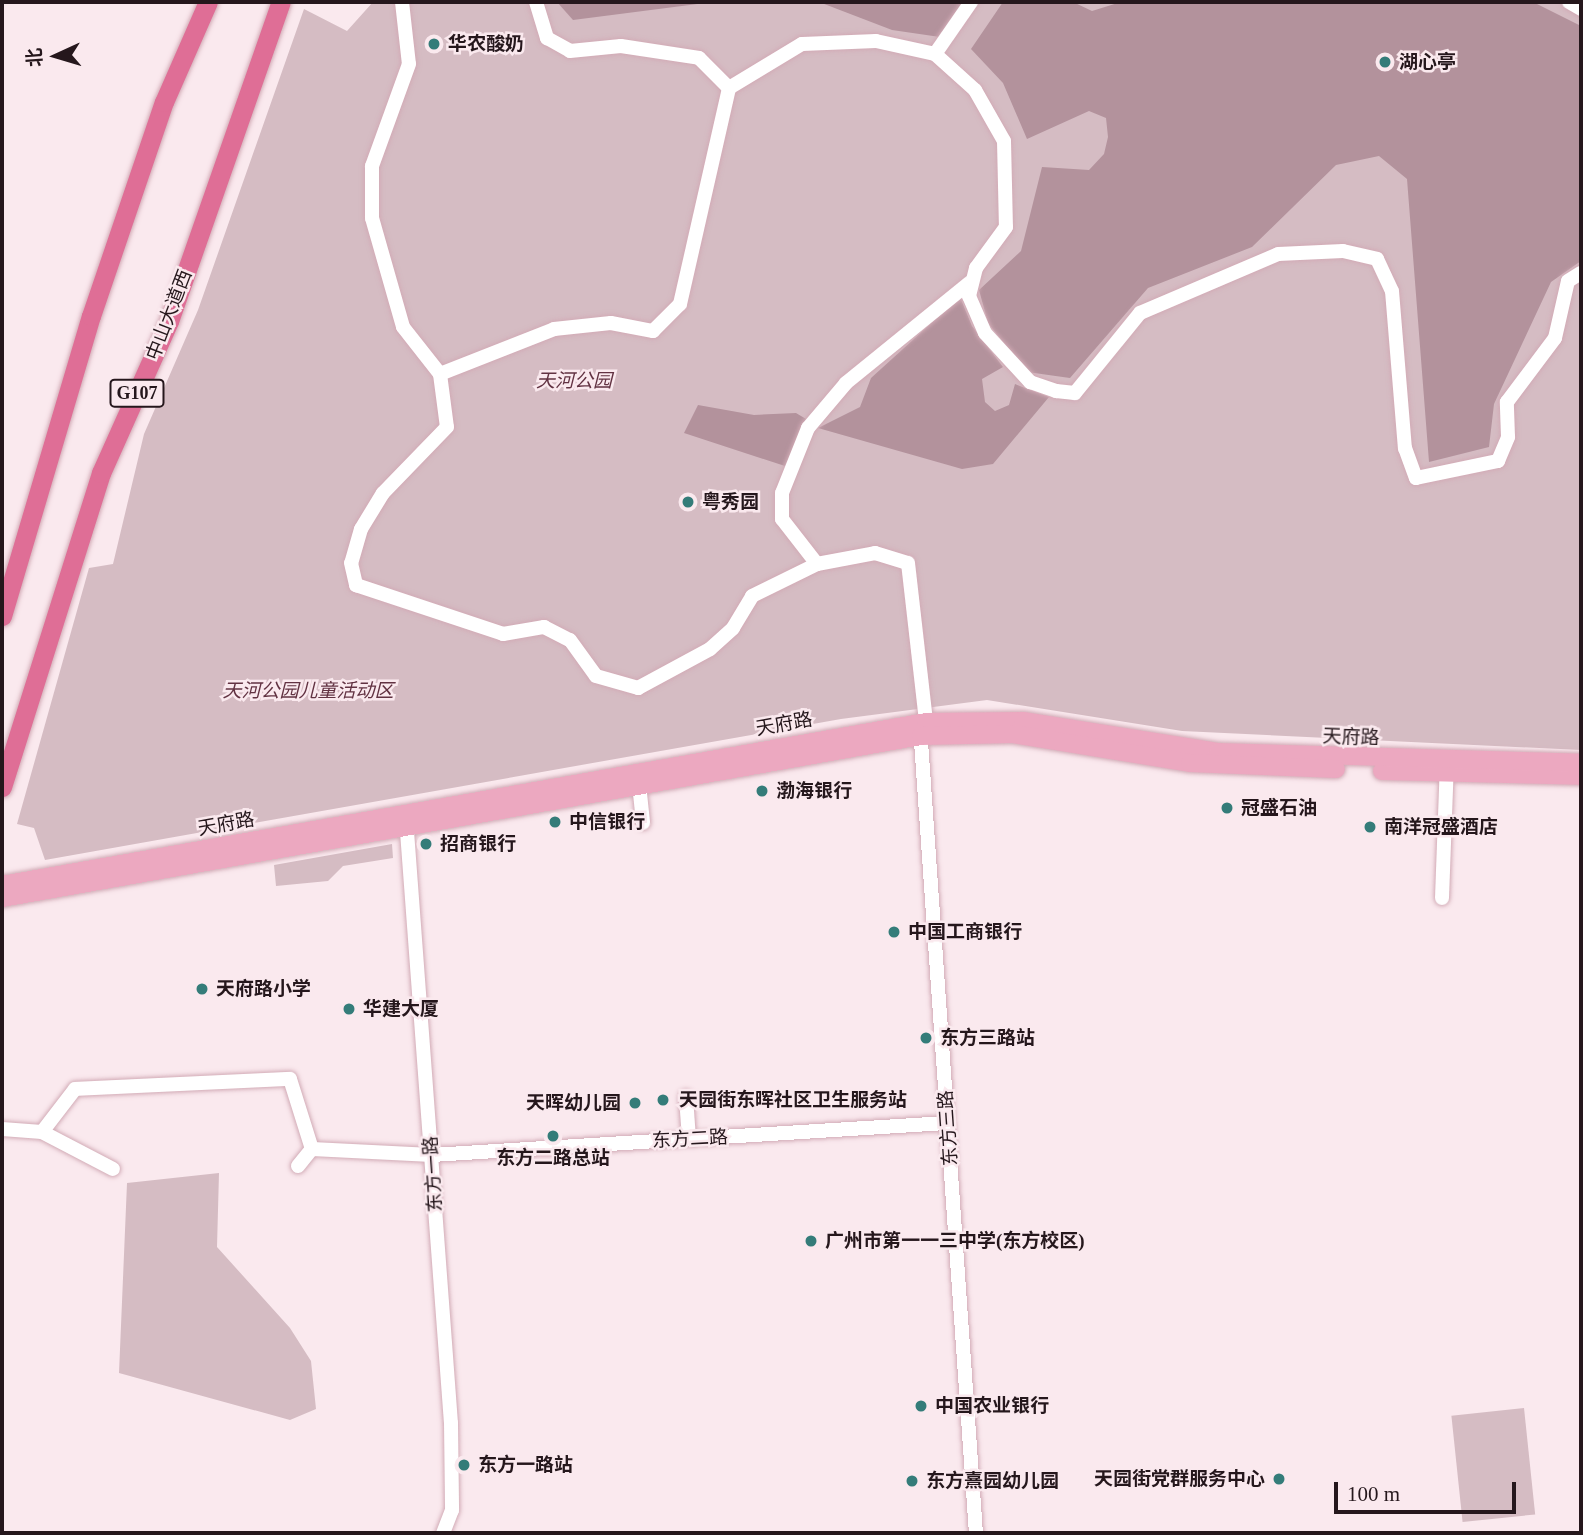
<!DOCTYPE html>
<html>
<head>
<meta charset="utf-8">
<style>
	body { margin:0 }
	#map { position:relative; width:1583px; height:1535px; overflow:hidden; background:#fae9ee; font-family:"Times New Roman","Noto Sans SC",serif }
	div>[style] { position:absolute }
	.green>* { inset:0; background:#d5bcc3; transform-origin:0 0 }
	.water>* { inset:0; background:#b3929c }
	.roads { filter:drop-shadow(0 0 2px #d2abb6) drop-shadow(0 0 2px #d2abb6) }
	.minor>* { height:14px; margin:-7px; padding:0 7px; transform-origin:7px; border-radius:7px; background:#fff }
	.major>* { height:18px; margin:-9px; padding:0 9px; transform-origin:9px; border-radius:9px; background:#eca8c0 }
	.highway>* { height:19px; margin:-9.5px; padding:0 9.5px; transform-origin:9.5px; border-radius:9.5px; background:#df6e96 }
	.dots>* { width:19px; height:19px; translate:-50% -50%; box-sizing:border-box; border:4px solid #fae9ee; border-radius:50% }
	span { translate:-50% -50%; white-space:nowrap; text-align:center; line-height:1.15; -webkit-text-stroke:5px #fae9ee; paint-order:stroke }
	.shield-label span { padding:2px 5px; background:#fae9ee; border:2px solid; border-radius:5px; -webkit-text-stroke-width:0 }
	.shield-label { font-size:18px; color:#25171c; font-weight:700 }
	.poi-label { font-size:19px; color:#25171c; font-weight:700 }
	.left { translate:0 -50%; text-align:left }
	.right { translate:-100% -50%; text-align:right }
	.street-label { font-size:19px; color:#25171c }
	.park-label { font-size:19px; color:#623242; font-style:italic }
	.frame { position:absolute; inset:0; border:4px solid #25171c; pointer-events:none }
	.north { position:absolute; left:21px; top:21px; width:70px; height:70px; -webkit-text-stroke:5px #fae9ee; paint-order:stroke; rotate:266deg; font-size:19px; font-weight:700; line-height:28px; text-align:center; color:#25171c }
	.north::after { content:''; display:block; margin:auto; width:24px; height:32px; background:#25171c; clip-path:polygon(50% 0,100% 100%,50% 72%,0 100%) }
	.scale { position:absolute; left:1334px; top:1482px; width:182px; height:32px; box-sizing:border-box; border:4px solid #25171c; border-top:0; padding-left:9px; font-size:21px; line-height:24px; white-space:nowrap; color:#25171c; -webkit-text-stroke:5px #fae9ee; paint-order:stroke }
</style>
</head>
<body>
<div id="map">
	<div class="green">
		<i style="clip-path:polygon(373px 2px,1581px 2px,1581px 750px,1182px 731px,987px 700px,841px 719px,45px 860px,34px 828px,17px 824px,89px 568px,113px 564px,144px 434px,198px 310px,304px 9px,347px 31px)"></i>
		<i style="clip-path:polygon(392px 844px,393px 858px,343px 866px,328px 881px,276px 886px,274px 865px)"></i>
		<i style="clip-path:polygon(219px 1173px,217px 1247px,290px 1328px,311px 1361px,316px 1409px,290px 1420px,119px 1373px,127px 1183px)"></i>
		<i style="left:1524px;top:1408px;width:107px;height:73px;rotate:84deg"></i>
	</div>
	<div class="water">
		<i style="clip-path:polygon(557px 2px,713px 2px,573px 20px)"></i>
		<i style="clip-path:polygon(819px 2px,963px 2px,940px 37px,892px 30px)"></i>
		<i style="clip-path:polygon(1003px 2px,1073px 2px,1092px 11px,1121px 2px,1533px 2px,1581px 26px,1581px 261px,1551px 282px,1494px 404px,1489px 447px,1429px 462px,1407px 179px,1379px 156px,1336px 165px,1252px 247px,1148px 288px,1070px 378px,1027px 372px,988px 323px,979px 290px,1021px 251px,1042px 167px,1089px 170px,1104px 154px,1108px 137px,1106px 118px,1089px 111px,1027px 139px,1003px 83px,971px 49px)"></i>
		<i style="clip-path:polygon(960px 297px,972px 326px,1003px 367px,982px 379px,985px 402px,995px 411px,1009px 405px,1015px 384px,1049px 397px,993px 464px,962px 469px,818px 428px,860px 407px,871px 378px)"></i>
		<i style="clip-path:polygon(698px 405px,754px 415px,796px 413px,806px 419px,785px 466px,684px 433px)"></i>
	</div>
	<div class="roads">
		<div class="minor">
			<i style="left:402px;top:2px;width:62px;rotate:83.6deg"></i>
			<i style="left:409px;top:64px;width:109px;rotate:109.9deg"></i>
			<i style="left:372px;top:166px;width:52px;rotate:90deg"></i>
			<i style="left:372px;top:218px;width:113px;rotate:74.1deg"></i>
			<i style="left:403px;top:327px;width:60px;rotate:51.8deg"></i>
			<i style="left:440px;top:374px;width:53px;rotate:82.5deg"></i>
			<i style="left:447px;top:427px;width:92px;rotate:134.1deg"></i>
			<i style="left:383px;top:493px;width:42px;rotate:121.4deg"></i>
			<i style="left:361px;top:529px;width:35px;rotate:106deg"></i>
			<i style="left:351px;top:563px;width:23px;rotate:77deg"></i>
			<i style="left:356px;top:585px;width:155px;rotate:18.4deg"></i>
			<i style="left:503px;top:634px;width:42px;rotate:-9.7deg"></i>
			<i style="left:544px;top:627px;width:29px;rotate:27deg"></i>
			<i style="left:570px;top:640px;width:44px;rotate:54.2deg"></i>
			<i style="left:596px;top:676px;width:44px;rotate:15.9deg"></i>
			<i style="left:638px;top:688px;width:82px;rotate:-28.4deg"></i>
			<i style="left:710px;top:649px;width:31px;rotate:-42deg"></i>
			<i style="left:733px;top:628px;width:37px;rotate:-59deg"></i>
			<i style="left:752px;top:596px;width:72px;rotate:-26.2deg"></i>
			<i style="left:817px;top:564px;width:59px;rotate:-10.7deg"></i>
			<i style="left:875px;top:553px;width:34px;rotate:17deg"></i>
			<i style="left:908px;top:563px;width:160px;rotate:83.5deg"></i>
			<i style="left:536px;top:2px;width:38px;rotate:73deg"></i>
			<i style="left:547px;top:38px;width:26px;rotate:29deg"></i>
			<i style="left:570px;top:51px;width:51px;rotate:-5.6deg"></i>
			<i style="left:621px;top:46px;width:79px;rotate:8.7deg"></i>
			<i style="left:699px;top:58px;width:42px;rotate:45deg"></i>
			<i style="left:1569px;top:2px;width:14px;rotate:30deg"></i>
			<i style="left:935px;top:54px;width:63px;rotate:-55.3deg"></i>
			<i style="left:440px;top:374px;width:123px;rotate:-21.5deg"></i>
			<i style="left:554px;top:329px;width:57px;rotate:-6deg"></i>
			<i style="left:611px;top:323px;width:43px;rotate:10.8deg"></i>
			<i style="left:653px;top:331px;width:38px;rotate:-45deg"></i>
			<i style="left:680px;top:304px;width:221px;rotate:-77.2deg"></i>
			<i style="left:729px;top:88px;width:85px;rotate:-31.1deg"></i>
			<i style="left:802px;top:44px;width:74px;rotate:-2.3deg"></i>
			<i style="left:876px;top:41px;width:60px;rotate:12.4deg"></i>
			<i style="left:935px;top:54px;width:54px;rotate:42deg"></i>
			<i style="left:975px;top:90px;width:59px;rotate:60.4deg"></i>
			<i style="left:1004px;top:141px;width:86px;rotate:88.7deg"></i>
			<i style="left:1006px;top:227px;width:51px;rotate:126.2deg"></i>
			<i style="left:976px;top:268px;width:29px;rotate:104deg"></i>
			<i style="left:969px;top:296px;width:40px;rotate:66.6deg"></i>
			<i style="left:985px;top:333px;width:67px;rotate:47.4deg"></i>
			<i style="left:1030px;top:382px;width:28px;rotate:19deg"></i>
			<i style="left:1056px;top:391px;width:19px;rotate:6deg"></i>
			<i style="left:1075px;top:393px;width:103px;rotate:-50.9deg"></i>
			<i style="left:1140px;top:313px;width:150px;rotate:-23.1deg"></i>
			<i style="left:1278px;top:254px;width:65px;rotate:-2.6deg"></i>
			<i style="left:1343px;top:251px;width:35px;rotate:13deg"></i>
			<i style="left:1377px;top:259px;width:35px;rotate:65deg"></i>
			<i style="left:1392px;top:291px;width:158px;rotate:85.3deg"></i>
			<i style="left:1405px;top:448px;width:32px;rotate:70deg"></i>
			<i style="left:1416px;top:478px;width:84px;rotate:-11.7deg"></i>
			<i style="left:1498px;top:461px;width:26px;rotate:-67deg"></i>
			<i style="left:1508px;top:437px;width:35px;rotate:-92deg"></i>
			<i style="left:1507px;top:402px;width:80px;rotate:-53.1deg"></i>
			<i style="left:1555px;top:338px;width:58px;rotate:-77.2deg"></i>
			<i style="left:1568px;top:281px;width:15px;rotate:-32deg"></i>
			<i style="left:817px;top:564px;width:57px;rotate:-127.9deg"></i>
			<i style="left:782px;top:519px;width:26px;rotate:-90deg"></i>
			<i style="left:782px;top:493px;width:70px;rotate:-68.2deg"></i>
			<i style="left:808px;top:428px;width:59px;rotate:-49.8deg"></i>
			<i style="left:846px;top:383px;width:159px;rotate:-39.1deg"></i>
			<i style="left:920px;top:727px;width:808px;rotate:86.03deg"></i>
			<i style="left:639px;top:784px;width:39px;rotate:84deg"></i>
			<i style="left:406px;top:818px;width:607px;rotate:85.75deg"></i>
			<i style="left:451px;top:1423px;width:87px;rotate:89.3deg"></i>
			<i style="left:452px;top:1510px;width:25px;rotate:111deg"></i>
			<i style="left:1442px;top:898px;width:135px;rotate:-87.9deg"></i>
			<i style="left:686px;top:1097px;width:42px;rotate:85.9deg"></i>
			<i style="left:2px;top:1129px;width:40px;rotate:4.3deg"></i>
			<i style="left:42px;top:1132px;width:80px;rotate:27.5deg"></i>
			<i style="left:42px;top:1132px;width:54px;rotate:-52.5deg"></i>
			<i style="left:75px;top:1089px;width:215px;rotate:-2.7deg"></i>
			<i style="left:290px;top:1079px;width:73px;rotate:72.6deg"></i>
			<i style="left:312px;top:1149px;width:120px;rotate:2.9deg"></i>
			<i style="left:432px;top:1155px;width:516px;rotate:-3.56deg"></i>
			<i style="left:298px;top:1166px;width:22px;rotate:-51deg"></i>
		</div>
		<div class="major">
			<i style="left:1382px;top:771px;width:199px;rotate:1.4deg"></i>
			<i style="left:2px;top:885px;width:938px;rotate:-10deg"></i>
			<i style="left:926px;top:722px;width:97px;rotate:-0.6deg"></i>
			<i style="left:1023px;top:721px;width:197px;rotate:9deg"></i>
			<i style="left:1218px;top:752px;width:363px;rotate:1.7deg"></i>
			<i style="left:2px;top:898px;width:933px;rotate:-10deg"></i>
			<i style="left:921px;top:736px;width:92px;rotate:-1.2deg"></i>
			<i style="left:1013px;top:734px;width:179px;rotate:9.3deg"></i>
			<i style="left:1190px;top:763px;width:146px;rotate:2.4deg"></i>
		</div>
		<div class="highway">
			<i style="left:2px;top:616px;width:313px;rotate:-73.5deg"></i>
			<i style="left:91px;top:316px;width:226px;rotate:-71.2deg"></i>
			<i style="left:164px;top:102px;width:109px;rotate:-66.3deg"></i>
			<i style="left:2px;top:787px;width:329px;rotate:-72.5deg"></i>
			<i style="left:101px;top:473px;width:167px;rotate:-65.9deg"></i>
			<i style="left:169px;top:321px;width:338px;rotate:-70.7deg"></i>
		</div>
	</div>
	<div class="dots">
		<i style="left:434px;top:44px;background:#347c79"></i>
		<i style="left:1385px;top:62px;background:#347c79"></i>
		<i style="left:688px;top:502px;background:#347c79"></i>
		<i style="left:762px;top:791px;background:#347c79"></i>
		<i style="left:1227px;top:808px;background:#347c79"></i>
		<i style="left:555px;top:822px;background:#347c79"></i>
		<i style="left:1370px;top:827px;background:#347c79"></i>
		<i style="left:426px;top:844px;background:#347c79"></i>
		<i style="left:894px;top:932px;background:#347c79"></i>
		<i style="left:202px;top:989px;background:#347c79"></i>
		<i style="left:349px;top:1009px;background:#347c79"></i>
		<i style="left:926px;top:1038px;background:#347c79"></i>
		<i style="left:663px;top:1100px;background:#347c79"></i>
		<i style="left:635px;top:1103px;background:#347c79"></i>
		<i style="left:553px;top:1136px;background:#347c79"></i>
		<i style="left:811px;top:1241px;background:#347c79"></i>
		<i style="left:921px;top:1406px;background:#347c79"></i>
		<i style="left:464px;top:1465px;background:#347c79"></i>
		<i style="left:1279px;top:1479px;background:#347c79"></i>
		<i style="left:912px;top:1481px;background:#347c79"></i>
	</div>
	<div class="shield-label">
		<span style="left:137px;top:393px">G107</span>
	</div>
	<div class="poi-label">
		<span class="left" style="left:448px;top:44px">华农酸奶</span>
		<span class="left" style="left:1399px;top:62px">湖心亭</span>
		<span class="left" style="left:702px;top:502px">粤秀园</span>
		<span class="left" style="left:776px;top:791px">渤海银行</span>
		<span class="left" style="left:1241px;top:808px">冠盛石油</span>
		<span class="left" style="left:569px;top:822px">中信银行</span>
		<span class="left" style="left:1384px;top:827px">南洋冠盛酒店</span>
		<span class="left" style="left:440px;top:844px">招商银行</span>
		<span class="left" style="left:908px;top:932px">中国工商银行</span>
		<span class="left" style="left:216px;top:989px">天府路小学</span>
		<span class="left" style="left:363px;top:1009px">华建大厦</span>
		<span class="left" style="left:940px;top:1038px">东方三路站</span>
		<span class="left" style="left:679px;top:1100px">天园街东晖社区卫生服务站</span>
		<span class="right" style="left:621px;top:1103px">天晖幼儿园</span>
		<span style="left:553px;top:1158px">东方二路总站</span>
		<span class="left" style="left:825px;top:1241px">广州市第一一三中学(东方校区)</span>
		<span class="left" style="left:935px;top:1406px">中国农业银行</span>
		<span class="left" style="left:478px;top:1465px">东方一路站</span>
		<span class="right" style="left:1265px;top:1479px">天园街党群服务中心</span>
		<span class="left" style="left:926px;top:1481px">东方熹园幼儿园</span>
	</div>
	<div class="street-label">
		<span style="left:169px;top:315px;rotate:-69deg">中山大道西</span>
		<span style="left:784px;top:724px;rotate:-10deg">天府路</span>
		<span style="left:1351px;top:737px;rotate:2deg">天府路</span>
		<span style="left:226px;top:824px;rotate:-10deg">天府路</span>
		<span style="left:948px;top:1128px;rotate:-94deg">东方三路</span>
		<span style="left:690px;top:1139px;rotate:-3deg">东方二路</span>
		<span style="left:433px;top:1174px;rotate:-94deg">东方一路</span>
	</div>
	<div class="park-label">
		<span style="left:574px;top:381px">天河公园</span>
		<span style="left:308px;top:691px">天河公园儿童活动区</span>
	</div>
	<div class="frame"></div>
	<div class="north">北</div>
	<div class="scale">100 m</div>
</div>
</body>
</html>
